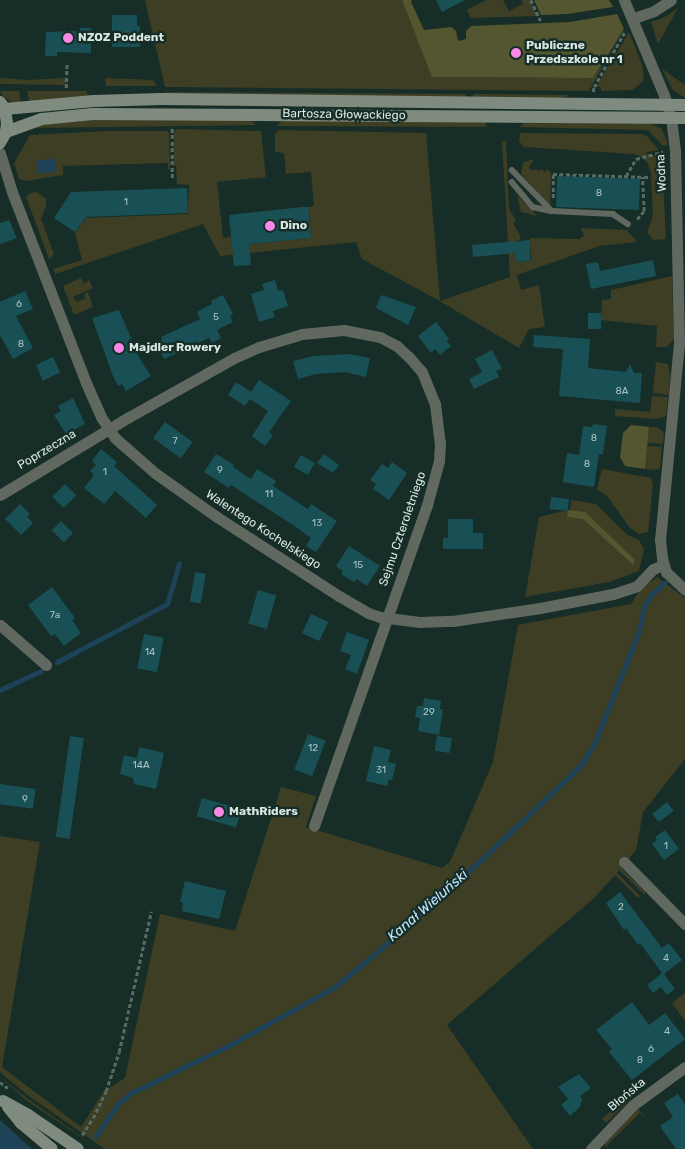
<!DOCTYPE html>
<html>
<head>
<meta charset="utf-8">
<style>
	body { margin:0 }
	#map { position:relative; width:685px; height:1149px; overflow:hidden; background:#162e27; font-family:Rubik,sans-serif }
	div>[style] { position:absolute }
	.green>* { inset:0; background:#3d3e24 }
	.forest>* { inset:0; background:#545630 }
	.water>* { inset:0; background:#1e4359; transform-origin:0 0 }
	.stream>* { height:4.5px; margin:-2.25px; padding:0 2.25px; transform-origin:2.25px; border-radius:2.25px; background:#1e4359 }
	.building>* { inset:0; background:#195056; transform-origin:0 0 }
	.path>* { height:2.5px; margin-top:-1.25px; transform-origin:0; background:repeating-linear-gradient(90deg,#566b65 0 4px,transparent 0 6.5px) }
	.lane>* { height:5.5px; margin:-2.75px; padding:0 2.75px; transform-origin:2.75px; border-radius:2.75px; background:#616860 }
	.street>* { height:11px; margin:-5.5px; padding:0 5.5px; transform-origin:5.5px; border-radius:5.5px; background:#616860 }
	.secondary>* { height:12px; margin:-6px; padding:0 6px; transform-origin:6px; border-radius:6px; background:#808b7f }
	.dots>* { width:14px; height:14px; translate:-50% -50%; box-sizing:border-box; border:2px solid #162e27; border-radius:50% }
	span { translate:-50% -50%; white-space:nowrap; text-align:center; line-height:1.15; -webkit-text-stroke:5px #162e27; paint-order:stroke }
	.number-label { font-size:10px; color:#a9c1c0 }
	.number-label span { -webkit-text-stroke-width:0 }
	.poi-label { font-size:12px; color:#d9e7e3; font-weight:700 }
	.left { translate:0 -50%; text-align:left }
	.street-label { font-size:12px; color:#d9e7e3 }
	.water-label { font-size:14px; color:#bfe4fd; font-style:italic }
</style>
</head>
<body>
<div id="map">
	<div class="green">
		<i style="clip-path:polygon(145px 0,402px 0,433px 77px,593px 78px,624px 29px,589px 91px,165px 87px)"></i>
		<i style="clip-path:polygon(486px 0,503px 0,509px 11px,523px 4px,521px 0,530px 0,537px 16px,471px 18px,467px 10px)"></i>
		<i style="clip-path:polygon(678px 8px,658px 44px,651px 22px,665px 17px)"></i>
		<i style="clip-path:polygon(629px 32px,641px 62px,644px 76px,642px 82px,633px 90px,601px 91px,601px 87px,596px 87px)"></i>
		<i style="clip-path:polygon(662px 69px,685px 85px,685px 98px,673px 90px)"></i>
		<i style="clip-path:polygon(0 78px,29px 80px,65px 78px,65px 85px,2px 84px,0 83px)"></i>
		<i style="clip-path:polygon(105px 78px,153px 80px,157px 86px,106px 86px)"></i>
		<i style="clip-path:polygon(0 91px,19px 91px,21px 104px,12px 103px,3px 96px)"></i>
		<i style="clip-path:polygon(27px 91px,87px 91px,87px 97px,30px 104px)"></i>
		<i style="clip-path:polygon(165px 92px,466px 94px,466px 100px,165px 96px)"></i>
		<i style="clip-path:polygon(473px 94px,568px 95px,568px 96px,556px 99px,473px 98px)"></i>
		<i style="clip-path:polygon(249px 119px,256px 125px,35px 128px,55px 120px)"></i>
		<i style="clip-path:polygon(283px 120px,485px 122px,487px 127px,276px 126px)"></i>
		<i style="clip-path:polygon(524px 123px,649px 123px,662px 129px,668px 145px,663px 146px,648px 130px,520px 127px)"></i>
		<i style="clip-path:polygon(177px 129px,261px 131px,266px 177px,217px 182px,223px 238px,231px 237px,232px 246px,311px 238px,308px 207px,314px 206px,311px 172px,286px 174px,284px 153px,275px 152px,275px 134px,279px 130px,426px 133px,440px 301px,510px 277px,502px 141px,506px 141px,509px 209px,516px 220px,513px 223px,520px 236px,520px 240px,514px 241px,515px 262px,531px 261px,530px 238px,579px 239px,584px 236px,581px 228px,627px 230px,637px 242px,599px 246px,517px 275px,521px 290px,539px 285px,545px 327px,529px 329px,519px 348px,436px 299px,362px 259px,356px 242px,220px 256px,203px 224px,55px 274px,53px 269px,82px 260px,75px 233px,86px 218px,188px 214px,189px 185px,177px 184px,176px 166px,174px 166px,174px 132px)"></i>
		<i style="clip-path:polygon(107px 131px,167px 131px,169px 133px,170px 169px,168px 169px,168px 163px,63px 166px,63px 175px,26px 181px,19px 179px,14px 163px,30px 135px)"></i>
		<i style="clip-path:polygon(520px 133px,643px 134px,648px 137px,659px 150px,644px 153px,662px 159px,666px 239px,654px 240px,647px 233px,653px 215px,651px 173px,648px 164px,643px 157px,633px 154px,524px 147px,519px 141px)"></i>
		<i style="clip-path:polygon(532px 159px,533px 161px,529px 168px,533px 171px,535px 169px,540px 171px,541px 169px,545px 172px,547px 169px,551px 172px,550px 206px,521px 174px,523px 163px)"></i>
		<i style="clip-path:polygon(37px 192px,46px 199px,46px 206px,41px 219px,54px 254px,49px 259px,26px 197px,30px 193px)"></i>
		<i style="clip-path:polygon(517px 196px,518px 196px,537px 216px,521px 212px)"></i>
		<i style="clip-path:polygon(672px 276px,674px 339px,667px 347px,656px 347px,657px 326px,601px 320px,602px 300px,611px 299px,611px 290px)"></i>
		<i style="clip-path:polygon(81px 278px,84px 284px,89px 280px,93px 288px,73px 297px,76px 302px,85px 299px,84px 294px,88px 292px,93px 307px,74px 315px,63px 286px)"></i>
		<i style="clip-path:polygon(656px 362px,668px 364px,670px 377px,669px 395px,653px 393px)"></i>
		<i style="clip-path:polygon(652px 396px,668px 397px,666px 416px,656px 419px,615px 416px,615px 409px,650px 412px)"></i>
		<i style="clip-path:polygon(649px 427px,656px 427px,664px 432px,663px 444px,647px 443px)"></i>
		<i style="clip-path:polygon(647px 446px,662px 447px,660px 468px,656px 470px,645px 469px)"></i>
		<i style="clip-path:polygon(602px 469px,651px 478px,653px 484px,648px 532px,639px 534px,630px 528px,608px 497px,597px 489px)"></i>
		<i style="clip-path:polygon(571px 500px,596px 504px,626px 534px,639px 540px,644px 549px,639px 571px,609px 582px,525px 597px,539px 517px,568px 510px,568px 517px,582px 518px,632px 564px,585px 512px,570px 511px)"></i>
		<i style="clip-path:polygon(657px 577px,685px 598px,685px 759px,643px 812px,636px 850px,621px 868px,645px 892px,645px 895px,619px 870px,617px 873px,640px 896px,638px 898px,615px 875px,593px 899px,447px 1025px,533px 1149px,105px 1149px,26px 1094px,0 1072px,0 836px,40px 842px,2px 1067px,81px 1127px,104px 1091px,125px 1078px,160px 914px,235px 931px,281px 787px,316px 796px,306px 827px,442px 868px,450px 862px,493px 762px,518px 625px,631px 604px,640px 590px)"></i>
		<i style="clip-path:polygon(685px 993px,685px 1021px,672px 1003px)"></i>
		<i style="clip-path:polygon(0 1077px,28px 1099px,99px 1149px,27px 1101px)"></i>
		<i style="clip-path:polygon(631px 1092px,633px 1097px,607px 1122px,604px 1121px,602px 1119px)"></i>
		<i style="clip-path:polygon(638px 1109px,648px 1120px,640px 1113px,607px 1145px,609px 1149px,604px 1144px)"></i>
	</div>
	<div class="forest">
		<i style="clip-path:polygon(402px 0,412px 0,411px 2px,424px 30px,451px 27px,456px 31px,458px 41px,466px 39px,466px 31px,471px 26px,570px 22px,617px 14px,624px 29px,593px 78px,432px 77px)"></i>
		<i style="clip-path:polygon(534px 0,609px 0,613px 7px,567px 14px,541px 15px)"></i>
		<i style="clip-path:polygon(631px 425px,649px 427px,645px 469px,625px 466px,620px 457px,623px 433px)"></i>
		<i style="clip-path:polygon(568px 510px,585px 512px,635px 560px,633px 565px,583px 519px,567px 517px)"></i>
	</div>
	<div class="water">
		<i style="left:55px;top:159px;width:13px;height:18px;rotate:86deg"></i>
		<i style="clip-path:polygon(0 1120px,32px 1149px,0 1149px)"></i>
	</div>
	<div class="stream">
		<i style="left:57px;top:662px;width:124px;rotate:-27.8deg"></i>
		<i style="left:167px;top:604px;width:42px;rotate:-73.3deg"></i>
		<i style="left:0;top:690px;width:45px;rotate:-24.9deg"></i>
		<i style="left:95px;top:1137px;width:39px;rotate:-55deg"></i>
		<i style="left:117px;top:1105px;width:18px;rotate:-41deg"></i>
		<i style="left:131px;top:1093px;width:117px;rotate:-25.9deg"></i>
		<i style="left:236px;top:1042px;width:113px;rotate:-29.1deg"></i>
		<i style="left:335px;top:987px;width:61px;rotate:-39.7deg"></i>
		<i style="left:382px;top:948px;width:131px;rotate:-41.6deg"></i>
		<i style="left:480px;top:861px;width:128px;rotate:-43.4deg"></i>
		<i style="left:573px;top:773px;width:16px;rotate:-47deg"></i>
		<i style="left:584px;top:761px;width:24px;rotate:-60deg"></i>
		<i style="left:596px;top:740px;width:117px;rotate:-68.5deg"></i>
		<i style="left:639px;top:631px;width:25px;rotate:-78deg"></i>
		<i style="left:644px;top:607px;width:14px;rotate:-60deg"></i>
		<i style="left:651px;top:595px;width:18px;rotate:-43deg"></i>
	</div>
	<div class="building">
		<i style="clip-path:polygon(436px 0,465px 0,442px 12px)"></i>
		<i style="clip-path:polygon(112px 15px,137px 15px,137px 26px,140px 26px,140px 47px,112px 47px)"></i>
		<i style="clip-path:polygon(80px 28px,91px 28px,91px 53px,57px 52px,57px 56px,45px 56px,46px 32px,80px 31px)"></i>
		<i style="left:557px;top:176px;width:83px;height:31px;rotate:2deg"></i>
		<i style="clip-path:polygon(187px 188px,188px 213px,86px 217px,75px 232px,54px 218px,71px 192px)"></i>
		<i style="clip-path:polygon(302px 207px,308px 207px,311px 238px,249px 244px,251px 265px,234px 266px,229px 215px)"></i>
		<i style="clip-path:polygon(9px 220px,17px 238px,0 244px,0 223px)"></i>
		<i style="clip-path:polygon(530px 240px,530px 261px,515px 262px,515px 253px,473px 257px,472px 245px)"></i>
		<i style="clip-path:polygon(653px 260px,656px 276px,591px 289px,586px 264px,598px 262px,600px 271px)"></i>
		<i style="clip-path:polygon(275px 280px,278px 291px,283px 290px,288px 306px,273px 311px,275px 317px,259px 322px,251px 294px,264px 290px,262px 284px)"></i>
		<i style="clip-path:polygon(25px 291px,33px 309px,16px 316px,33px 348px,13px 359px,0 335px,0 302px)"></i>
		<i style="clip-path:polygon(223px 295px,233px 314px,230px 316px,233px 322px,217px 330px,221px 338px,212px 343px,209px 338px,164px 359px,156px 343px,162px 340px,161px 337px,200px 319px,197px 312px,212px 304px,211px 301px)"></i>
		<i style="clip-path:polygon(381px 295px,416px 307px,408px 325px,376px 308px)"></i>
		<i style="clip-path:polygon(119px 310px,140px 359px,151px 376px,126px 391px,122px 384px,118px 386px,113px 376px,92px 318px)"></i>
		<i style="left:588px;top:313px;width:13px;height:16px"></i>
		<i style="clip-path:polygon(436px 322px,449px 339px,447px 341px,451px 346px,440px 355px,435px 349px,431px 353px,418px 336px)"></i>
		<i style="clip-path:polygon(534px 335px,590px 339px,588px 368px,626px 372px,630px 364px,634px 373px,642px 373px,640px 403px,559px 396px,563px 349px,533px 347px)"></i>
		<i style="clip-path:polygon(492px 350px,502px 369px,496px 371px,499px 377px,474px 389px,469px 379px,482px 372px,475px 359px)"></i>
		<i style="clip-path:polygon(348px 354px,370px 358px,366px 377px,346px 372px,316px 374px,298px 379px,293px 361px,314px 356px)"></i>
		<i style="left:53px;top:357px;width:17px;height:19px;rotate:65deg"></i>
		<i style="clip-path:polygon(259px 380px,291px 401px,269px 432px,273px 435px,265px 446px,252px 436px,268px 411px,250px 399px,245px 406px,228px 395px,236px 382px,251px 392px)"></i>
		<i style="clip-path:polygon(73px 398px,85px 424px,66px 434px,54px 415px,61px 411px,58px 406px)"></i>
		<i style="left:165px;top:422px;width:34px;height:20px;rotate:36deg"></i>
		<i style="clip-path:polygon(593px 424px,607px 426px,603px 454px,599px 454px,594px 487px,563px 482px,567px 453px,579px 455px,583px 426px,592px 427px)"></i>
		<i style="clip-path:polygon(101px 449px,117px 462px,114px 466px,157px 505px,146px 518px,115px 491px,104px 504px,84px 488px,94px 475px,90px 471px,96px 465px,92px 461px)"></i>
		<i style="clip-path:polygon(216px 454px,234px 465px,233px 467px,251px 479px,257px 469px,276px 481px,273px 486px,308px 509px,311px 504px,337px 521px,316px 552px,306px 546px,311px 538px,296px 527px,231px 485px,229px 488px,204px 472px)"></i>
		<i style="clip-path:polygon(324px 454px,339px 465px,333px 473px,317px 463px)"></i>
		<i style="left:301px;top:455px;width:16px;height:14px;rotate:30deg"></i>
		<i style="clip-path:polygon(392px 462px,407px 473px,389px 500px,373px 489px,376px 484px,370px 480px,382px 464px,388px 468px)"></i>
		<i style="left:65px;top:484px;width:16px;height:18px;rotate:45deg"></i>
		<i style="left:551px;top:497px;width:18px;height:12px;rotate:6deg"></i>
		<i style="clip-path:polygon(20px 504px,30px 514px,27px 517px,33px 523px,21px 535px,5px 519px)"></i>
		<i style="clip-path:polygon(448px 519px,473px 519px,473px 533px,483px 533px,483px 549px,443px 549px,443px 538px,448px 538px)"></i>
		<i style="left:61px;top:521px;width:17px;height:13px;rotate:45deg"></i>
		<i style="clip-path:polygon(349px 546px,380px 566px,367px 586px,357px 579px,354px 582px,341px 574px,343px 571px,336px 566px)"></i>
		<i style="left:195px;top:572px;width:11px;height:30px;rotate:10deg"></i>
		<i style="clip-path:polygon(52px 587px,75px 618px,72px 620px,81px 633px,64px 646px,55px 634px,51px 636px,28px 605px)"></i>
		<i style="left:258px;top:590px;width:19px;height:35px;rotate:16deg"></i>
		<i style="left:311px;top:614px;width:19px;height:21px;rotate:25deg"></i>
		<i style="clip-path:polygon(347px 632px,369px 640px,357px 674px,345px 669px,351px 655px,340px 651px)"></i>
		<i style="left:144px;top:634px;width:20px;height:35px;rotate:11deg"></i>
		<i style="clip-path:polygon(424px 698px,441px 701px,440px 709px,443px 709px,439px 735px,418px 731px,420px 718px,415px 717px,417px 706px,423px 706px)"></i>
		<i style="left:308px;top:734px;width:19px;height:38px;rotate:21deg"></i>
		<i style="left:70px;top:736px;width:14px;height:102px;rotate:8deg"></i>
		<i style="left:437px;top:736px;width:15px;height:15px;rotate:8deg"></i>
		<i style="clip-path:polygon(374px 746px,391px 750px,388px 762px,396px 764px,392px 780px,389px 779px,387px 786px,366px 781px)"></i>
		<i style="clip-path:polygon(139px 747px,164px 753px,156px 789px,134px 784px,133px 778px,120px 774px,124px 755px,137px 758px)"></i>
		<i style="left:0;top:784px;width:36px;height:20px;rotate:8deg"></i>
		<i style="left:202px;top:798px;width:41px;height:19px;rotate:16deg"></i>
		<i style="left:667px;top:802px;width:11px;height:19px;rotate:52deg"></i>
		<i style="clip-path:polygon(665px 830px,679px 849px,664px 860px,652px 844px,657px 840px,655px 837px)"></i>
		<i style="clip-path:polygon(185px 881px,226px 891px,219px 919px,182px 911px,183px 903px,180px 902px)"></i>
		<i style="clip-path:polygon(620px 892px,662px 948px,669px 943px,682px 960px,664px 974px,675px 989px,667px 995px,661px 987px,653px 993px,647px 985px,662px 973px,640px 943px,638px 945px,626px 928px,624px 930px,606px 903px)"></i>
		<i style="clip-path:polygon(632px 1002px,649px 1025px,665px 1013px,685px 1039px,632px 1080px,609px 1052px,612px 1049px,596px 1030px)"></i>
		<i style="clip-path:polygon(579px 1074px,591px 1088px,580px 1096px,582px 1099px,580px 1107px,570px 1116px,561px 1105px,568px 1099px,558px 1087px)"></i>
		<i style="clip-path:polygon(678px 1094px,685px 1104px,685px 1149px,676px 1149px,660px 1126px,673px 1117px,664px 1103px)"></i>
	</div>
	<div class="path">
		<i style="left:531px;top:0;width:23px;rotate:65deg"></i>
		<i style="left:66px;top:88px;width:24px;rotate:-88deg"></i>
		<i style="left:593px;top:92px;width:5px;rotate:-79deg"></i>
		<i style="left:594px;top:87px;width:62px;rotate:-60.9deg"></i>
		<i style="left:626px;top:176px;width:20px;rotate:-60deg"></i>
		<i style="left:636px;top:159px;width:28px;rotate:-15deg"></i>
		<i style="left:172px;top:178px;width:51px;rotate:-90deg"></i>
		<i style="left:553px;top:198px;width:24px;rotate:-90deg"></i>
		<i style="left:553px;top:174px;width:95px;rotate:1.8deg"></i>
		<i style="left:637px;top:219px;width:11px;rotate:-49deg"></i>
		<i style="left:644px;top:211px;width:34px;rotate:-93deg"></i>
		<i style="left:0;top:1082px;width:10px;rotate:37deg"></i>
		<i style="left:82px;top:1135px;width:20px;rotate:-57deg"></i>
		<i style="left:93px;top:1118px;width:30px;rotate:-64deg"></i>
		<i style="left:106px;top:1091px;width:41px;rotate:-71.6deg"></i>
		<i style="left:119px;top:1052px;width:144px;rotate:-77.1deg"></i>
	</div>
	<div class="lane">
		<i style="left:512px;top:170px;width:57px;rotate:45.7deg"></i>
		<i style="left:552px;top:211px;width:61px;rotate:2.8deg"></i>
		<i style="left:613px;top:214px;width:18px;rotate:34deg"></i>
		<i style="left:512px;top:182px;width:33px;rotate:50deg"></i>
		<i style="left:533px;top:207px;width:17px;rotate:13deg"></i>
	</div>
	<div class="street">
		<i style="left:624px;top:0;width:103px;rotate:67.2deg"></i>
		<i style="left:664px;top:95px;width:24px;rotate:73deg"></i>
		<i style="left:671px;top:118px;width:33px;rotate:83deg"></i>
		<i style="left:675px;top:151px;width:192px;rotate:88.8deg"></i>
		<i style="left:679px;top:343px;width:197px;rotate:95.5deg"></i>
		<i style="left:660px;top:539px;width:19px;rotate:84deg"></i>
		<i style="left:662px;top:558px;width:15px;rotate:74deg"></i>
		<i style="left:666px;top:572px;width:26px;rotate:43deg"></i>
		<i style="left:634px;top:18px;width:21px;rotate:-19deg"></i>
		<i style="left:654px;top:11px;width:20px;rotate:-33deg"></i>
		<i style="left:0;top:153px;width:41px;rotate:72.9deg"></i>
		<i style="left:12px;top:192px;width:205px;rotate:68.8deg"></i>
		<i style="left:86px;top:383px;width:37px;rotate:66deg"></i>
		<i style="left:101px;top:417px;width:25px;rotate:56deg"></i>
		<i style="left:115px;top:438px;width:53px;rotate:41.2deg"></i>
		<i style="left:155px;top:473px;width:76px;rotate:35.4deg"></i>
		<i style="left:217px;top:517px;width:145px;rotate:32.9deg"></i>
		<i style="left:339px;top:596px;width:34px;rotate:30deg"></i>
		<i style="left:368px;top:613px;width:13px;rotate:18deg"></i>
		<i style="left:380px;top:617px;width:40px;rotate:7.1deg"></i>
		<i style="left:420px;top:622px;width:33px;rotate:-2deg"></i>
		<i style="left:453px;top:621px;width:88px;rotate:-8.5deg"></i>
		<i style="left:540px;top:608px;width:74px;rotate:-10.9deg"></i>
		<i style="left:613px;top:594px;width:25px;rotate:-18deg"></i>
		<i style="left:637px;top:586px;width:23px;rotate:-47deg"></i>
		<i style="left:653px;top:569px;width:11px;rotate:-22deg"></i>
		<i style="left:0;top:495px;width:151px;rotate:-31.2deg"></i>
		<i style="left:129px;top:417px;width:120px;rotate:-29.3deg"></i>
		<i style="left:234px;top:358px;width:27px;rotate:-24deg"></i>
		<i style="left:259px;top:347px;width:45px;rotate:-16.8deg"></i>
		<i style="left:302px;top:334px;width:42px;rotate:-5.4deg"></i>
		<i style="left:344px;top:330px;width:37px;rotate:11deg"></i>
		<i style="left:380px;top:337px;width:19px;rotate:28deg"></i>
		<i style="left:397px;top:346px;width:16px;rotate:43deg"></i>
		<i style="left:409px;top:357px;width:20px;rotate:49deg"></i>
		<i style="left:422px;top:372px;width:35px;rotate:68deg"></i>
		<i style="left:435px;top:404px;width:38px;rotate:83deg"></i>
		<i style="left:440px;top:442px;width:19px;rotate:93deg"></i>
		<i style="left:439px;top:461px;width:46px;rotate:105.3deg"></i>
		<i style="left:427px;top:505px;width:340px;rotate:109.4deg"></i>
		<i style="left:0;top:625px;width:61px;rotate:41deg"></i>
		<i style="left:624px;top:862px;width:87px;rotate:45.5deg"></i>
		<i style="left:591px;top:1149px;width:61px;rotate:-46.3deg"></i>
		<i style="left:633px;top:1105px;width:64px;rotate:-36.2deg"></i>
	</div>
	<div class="secondary">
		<i style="left:0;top:102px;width:9px;rotate:54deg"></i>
		<i style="left:5px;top:109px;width:14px;rotate:82deg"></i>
		<i style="left:7px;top:123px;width:9px;rotate:96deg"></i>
		<i style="left:6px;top:132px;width:13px;rotate:119deg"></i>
		<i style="left:5px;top:109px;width:89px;rotate:-5.1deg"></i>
		<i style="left:94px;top:101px;width:67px;rotate:-1.7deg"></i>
		<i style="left:161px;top:99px;width:524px;rotate:0.66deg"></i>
		<i style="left:6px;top:132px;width:38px;rotate:-20deg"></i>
		<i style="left:42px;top:119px;width:51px;rotate:-5.6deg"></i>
		<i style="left:93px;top:114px;width:592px;rotate:0.39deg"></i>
		<i style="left:3px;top:1101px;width:29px;rotate:29deg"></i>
		<i style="left:28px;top:1115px;width:60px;rotate:34.2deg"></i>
		<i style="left:8px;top:1107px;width:21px;rotate:51deg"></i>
		<i style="left:21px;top:1123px;width:40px;rotate:40deg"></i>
	</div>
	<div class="dots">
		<i style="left:68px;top:38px;background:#fb87e6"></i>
		<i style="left:516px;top:53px;background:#fb87e6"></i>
		<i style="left:270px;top:226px;background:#fb87e6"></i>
		<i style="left:119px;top:348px;background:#fb87e6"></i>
		<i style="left:219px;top:812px;background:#fb87e6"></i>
	</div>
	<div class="number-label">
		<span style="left:599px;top:194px">8</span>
		<span style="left:126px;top:203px">1</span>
		<span style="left:19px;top:305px">6</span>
		<span style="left:216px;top:318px">5</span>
		<span style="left:21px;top:345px">8</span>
		<span style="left:622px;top:392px">8A</span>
		<span style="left:594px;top:439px">8</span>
		<span style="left:175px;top:442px">7</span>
		<span style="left:587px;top:465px">8</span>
		<span style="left:220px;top:471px">9</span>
		<span style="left:105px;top:473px">1</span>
		<span style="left:269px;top:495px">11</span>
		<span style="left:317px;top:524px">13</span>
		<span style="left:358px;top:566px">15</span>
		<span style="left:55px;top:616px">7a</span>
		<span style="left:150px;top:653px">14</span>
		<span style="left:429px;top:713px">29</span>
		<span style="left:313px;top:749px">12</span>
		<span style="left:141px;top:766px">14A</span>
		<span style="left:381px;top:771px">31</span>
		<span style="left:25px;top:800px">9</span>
		<span style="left:666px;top:847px">1</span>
		<span style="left:621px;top:908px">2</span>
		<span style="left:666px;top:959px">4</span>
		<span style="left:667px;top:1032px">4</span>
		<span style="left:651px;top:1050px">6</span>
		<span style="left:640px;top:1061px">8</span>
	</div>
	<div class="poi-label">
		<span class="left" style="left:78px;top:38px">NZOZ Poddent</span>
		<span class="left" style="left:526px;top:53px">Publiczne<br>Przedszkole nr 1</span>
		<span class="left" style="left:280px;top:226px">Dino</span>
		<span class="left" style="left:129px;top:348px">Majdler Rowery</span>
		<span class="left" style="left:229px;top:812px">MathRiders</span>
	</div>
	<div class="street-label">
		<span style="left:344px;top:115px;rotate:1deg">Bartosza Głowackiego</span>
		<span style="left:662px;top:173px;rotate:-93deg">Wodna</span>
		<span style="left:47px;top:450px;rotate:-31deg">Poprzeczna</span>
		<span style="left:403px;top:529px;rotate:-71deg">Sejmu Czteroletniego</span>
		<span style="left:263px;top:530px;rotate:33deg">Walentego Kochelskiego</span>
		<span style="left:627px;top:1095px;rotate:-40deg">Błońska</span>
	</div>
	<div class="water-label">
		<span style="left:428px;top:906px;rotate:-41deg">Kanał Wieluński</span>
	</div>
</div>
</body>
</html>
